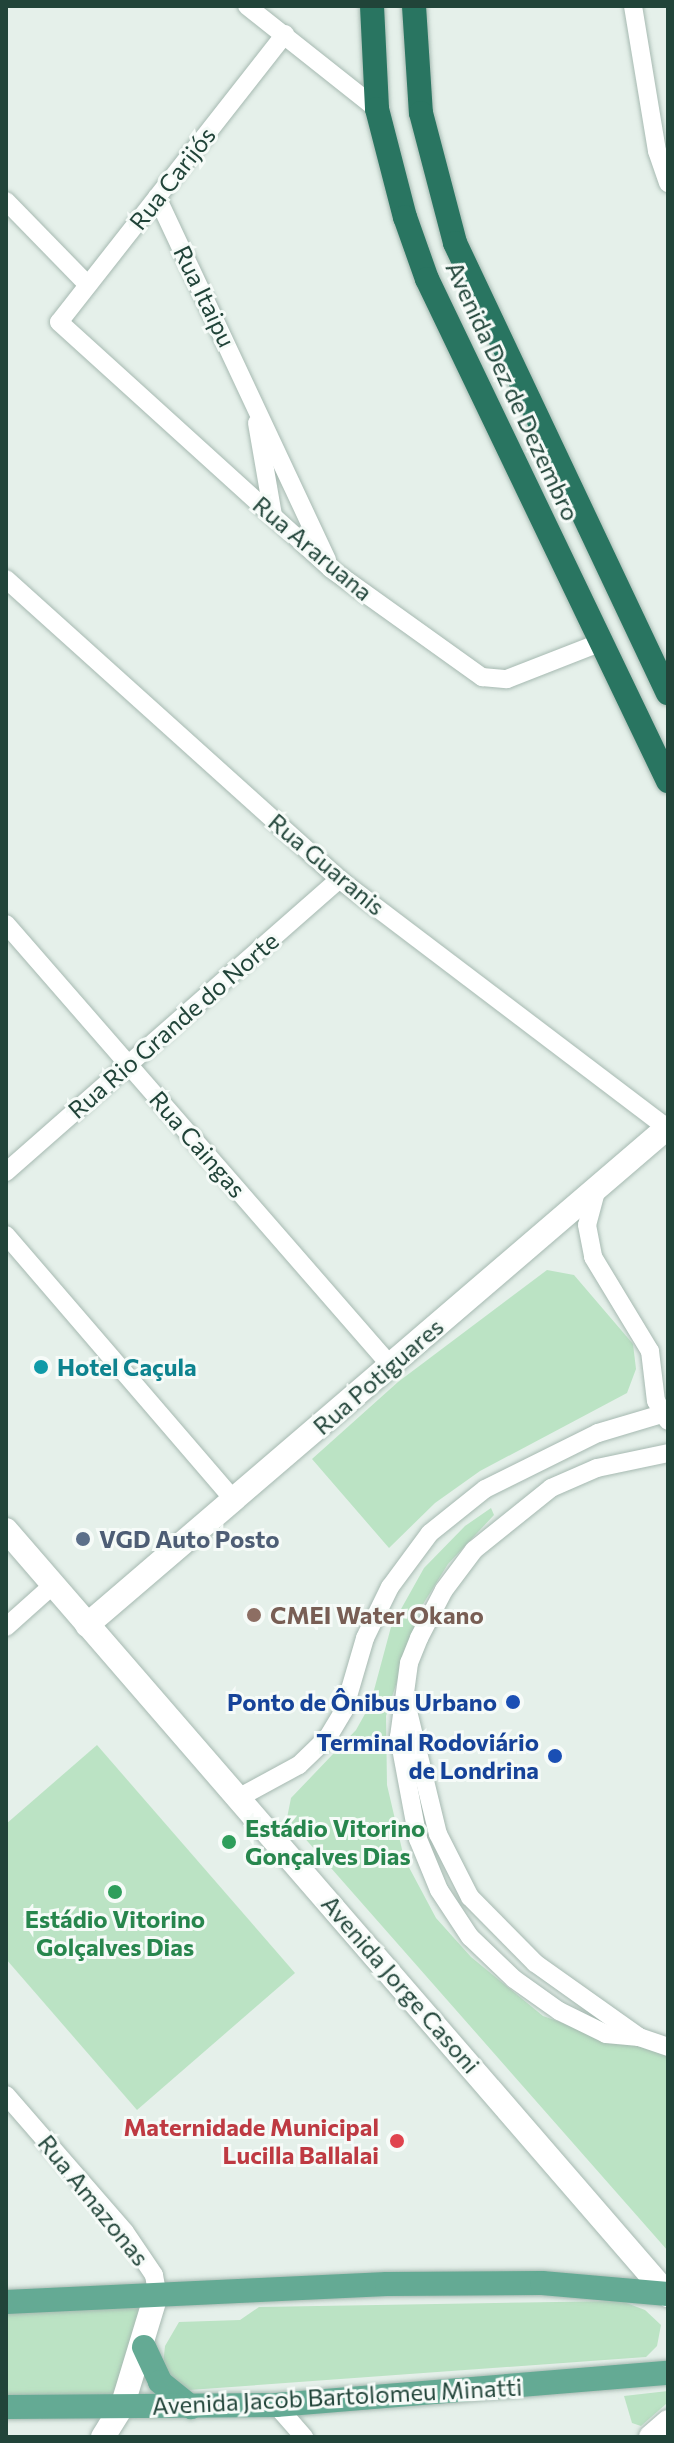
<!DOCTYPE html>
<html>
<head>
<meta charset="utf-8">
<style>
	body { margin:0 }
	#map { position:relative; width:674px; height:2443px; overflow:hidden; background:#e5f0ea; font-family:Commissioner,sans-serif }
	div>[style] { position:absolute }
	.green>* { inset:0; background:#bbe3c4 }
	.roads { filter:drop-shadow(0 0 2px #a6b9b1) drop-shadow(0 0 2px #a6b9b1) }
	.street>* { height:18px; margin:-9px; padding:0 9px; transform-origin:9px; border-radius:9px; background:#fff }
	.secondary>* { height:24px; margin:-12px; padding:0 12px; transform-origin:12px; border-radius:12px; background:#fff }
	.primary>* { height:24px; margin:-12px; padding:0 12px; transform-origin:12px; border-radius:12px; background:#64aa94 }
	.highway>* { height:24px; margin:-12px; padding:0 12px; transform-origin:12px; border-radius:12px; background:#297561 }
	.dots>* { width:22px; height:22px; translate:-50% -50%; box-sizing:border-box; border:4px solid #f6fbf8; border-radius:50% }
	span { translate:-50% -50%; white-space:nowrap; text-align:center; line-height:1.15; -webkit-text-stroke:6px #f6fbf8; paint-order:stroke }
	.street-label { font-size:24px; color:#214439 }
	.culture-label { font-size:24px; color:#0d838f; font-weight:700 }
	.left { translate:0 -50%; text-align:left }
	.service-label { font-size:24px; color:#4e5e75; font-weight:700 }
	.education-label { font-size:24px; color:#785e54; font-weight:700 }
	.transit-label { font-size:24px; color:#164399; font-weight:700 }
	.right { translate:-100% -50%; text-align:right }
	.leisure-label { font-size:24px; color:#27864d; font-weight:700 }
	.health-label { font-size:24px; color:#be3a42; font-weight:700 }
	.frame { position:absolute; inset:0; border:8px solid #214439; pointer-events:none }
</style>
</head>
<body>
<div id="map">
	<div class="green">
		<i style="clip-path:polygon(547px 1270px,574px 1275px,633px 1344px,636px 1369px,627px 1393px,480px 1471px,435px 1503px,389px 1548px,312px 1459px,398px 1382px)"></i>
		<i style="clip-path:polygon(491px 1508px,494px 1515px,448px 1564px,420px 1609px,386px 1716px,387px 1785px,404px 1858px,436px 1918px,471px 1957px,543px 2016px,605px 2038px,668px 2052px,668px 2251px,287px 1818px,291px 1798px,356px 1730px,370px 1705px,391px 1627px,424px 1568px,465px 1526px)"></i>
		<i style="clip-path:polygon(97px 1745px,295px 1973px,137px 2110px,6px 1959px,6px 1824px)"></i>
		<i style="clip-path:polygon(621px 2301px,645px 2310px,661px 2325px,657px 2346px,646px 2357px,189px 2390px,175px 2385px,163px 2365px,165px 2346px,179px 2322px,240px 2320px,259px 2307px)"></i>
		<i style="clip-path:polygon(144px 2306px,112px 2397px,6px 2403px,6px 2311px)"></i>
		<i style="clip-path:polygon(668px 2391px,666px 2404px,641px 2426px,632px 2423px,624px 2396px)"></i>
	</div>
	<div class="roads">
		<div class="street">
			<i style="left:247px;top:6px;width:166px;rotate:38.4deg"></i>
			<i style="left:633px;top:6px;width:147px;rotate:80.6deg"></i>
			<i style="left:657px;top:151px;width:34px;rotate:71deg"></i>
			<i style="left:285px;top:34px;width:366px;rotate:128.1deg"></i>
			<i style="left:59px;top:322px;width:367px;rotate:42.2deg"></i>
			<i style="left:331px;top:569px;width:186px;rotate:35.6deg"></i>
			<i style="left:482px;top:677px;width:25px;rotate:5deg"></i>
			<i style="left:507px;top:679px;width:102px;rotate:-21.3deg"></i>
			<i style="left:157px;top:197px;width:401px;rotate:64.9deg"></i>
			<i style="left:6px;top:201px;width:117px;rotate:45.7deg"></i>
			<i style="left:257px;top:423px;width:94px;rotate:80.2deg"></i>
			<i style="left:6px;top:579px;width:448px;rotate:42deg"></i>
			<i style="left:339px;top:879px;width:412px;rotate:37.2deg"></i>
			<i style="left:6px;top:924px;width:585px;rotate:48.95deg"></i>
			<i style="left:6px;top:1172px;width:444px;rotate:-41.3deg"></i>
			<i style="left:597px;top:1188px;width:38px;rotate:105deg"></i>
			<i style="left:587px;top:1225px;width:33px;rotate:79deg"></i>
			<i style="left:593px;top:1257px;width:110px;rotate:58.8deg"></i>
			<i style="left:650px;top:1351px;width:50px;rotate:83.2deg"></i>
			<i style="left:656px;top:1401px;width:23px;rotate:59deg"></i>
			<i style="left:6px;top:1235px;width:347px;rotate:49.3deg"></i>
			<i style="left:6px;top:1627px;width:63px;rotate:-41.8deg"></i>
			<i style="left:406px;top:1703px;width:135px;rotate:76.3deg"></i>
			<i style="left:438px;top:1834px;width:71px;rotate:63.1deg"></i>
			<i style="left:470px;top:1897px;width:93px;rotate:45.4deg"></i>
			<i style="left:535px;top:1963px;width:128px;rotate:35.4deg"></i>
			<i style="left:639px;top:2037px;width:31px;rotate:19deg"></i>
			<i style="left:240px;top:1797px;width:67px;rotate:-28.5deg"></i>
			<i style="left:299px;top:1765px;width:40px;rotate:-44deg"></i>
			<i style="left:328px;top:1737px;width:31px;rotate:-59deg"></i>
			<i style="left:344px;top:1710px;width:75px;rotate:-73.7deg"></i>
			<i style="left:365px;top:1638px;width:57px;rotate:-63.9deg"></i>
			<i style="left:390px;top:1587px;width:67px;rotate:-53.5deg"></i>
			<i style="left:430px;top:1533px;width:70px;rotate:-38.7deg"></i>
			<i style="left:485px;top:1489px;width:126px;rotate:-26.4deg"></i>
			<i style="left:598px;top:1433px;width:67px;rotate:-16.5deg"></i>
			<i style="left:639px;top:2037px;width:33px;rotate:-175deg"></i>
			<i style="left:606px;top:2034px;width:52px;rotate:-153.9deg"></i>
			<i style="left:559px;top:2011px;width:55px;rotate:-144.6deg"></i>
			<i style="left:514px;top:1979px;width:61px;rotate:-136.3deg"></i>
			<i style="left:470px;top:1937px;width:56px;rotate:-123.4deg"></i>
			<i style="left:439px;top:1890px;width:55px;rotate:-112.4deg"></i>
			<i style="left:418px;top:1839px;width:104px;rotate:-100.6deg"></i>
			<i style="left:399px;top:1737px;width:75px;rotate:-82.3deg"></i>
			<i style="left:409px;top:1663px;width:27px;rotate:-68deg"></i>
			<i style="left:419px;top:1638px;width:54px;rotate:-62.5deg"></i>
			<i style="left:444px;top:1590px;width:50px;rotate:-53.1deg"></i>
			<i style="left:474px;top:1550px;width:99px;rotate:-38.8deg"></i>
			<i style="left:551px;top:1488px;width:50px;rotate:-23.5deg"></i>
			<i style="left:597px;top:1468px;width:73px;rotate:-11.9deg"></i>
			<i style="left:6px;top:2095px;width:181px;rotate:49deg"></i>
			<i style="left:125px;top:2232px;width:52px;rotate:56deg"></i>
			<i style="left:154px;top:2275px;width:17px;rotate:80deg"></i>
			<i style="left:276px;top:2405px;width:43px;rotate:48.8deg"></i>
		</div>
		<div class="secondary">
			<i style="left:6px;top:1530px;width:1012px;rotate:49.13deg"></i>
			<i style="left:87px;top:1625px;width:765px;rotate:-40.6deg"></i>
			<i style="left:103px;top:2437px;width:36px;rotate:-58deg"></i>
			<i style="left:122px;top:2407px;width:120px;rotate:-73.1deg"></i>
			<i style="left:651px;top:2437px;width:23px;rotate:-41deg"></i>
		</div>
		<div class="primary">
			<i style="left:6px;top:2302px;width:381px;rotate:-2.7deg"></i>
			<i style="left:387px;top:2284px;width:155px;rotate:-0.4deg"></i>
			<i style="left:542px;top:2283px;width:126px;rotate:5deg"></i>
			<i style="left:144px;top:2347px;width:38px;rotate:65deg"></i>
			<i style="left:160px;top:2382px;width:40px;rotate:39deg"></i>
			<i style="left:6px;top:2407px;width:270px;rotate:-0.4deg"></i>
			<i style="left:276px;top:2405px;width:393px;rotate:-4.7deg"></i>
		</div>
		<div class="highway">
			<i style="left:372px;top:6px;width:103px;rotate:87.2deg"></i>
			<i style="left:377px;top:109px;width:112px;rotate:75.5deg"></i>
			<i style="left:405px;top:217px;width:66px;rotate:70.5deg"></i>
			<i style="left:427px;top:279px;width:557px;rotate:64.36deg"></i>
			<i style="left:414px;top:6px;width:107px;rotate:86.3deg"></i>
			<i style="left:421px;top:113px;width:134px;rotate:75.3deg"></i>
			<i style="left:455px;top:243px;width:498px;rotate:64.7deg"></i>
		</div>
	</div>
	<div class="dots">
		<i style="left:41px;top:1367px;background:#0f9aa8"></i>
		<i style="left:83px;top:1539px;background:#5c6f8a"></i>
		<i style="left:254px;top:1615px;background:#8d6e63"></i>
		<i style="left:513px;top:1702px;background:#1a4fb4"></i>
		<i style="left:555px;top:1756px;background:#1a4fb4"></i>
		<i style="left:229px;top:1842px;background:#2e9e5b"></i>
		<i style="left:115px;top:1892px;background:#2e9e5b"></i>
		<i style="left:397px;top:2141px;background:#e0444e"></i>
	</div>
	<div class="street-label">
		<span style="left:172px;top:178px;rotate:-52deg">Rua Carijós</span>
		<span style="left:205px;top:296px;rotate:64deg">Rua Itaipu</span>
		<span style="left:513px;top:391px;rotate:65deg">Avenida Dez de Dezembro</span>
		<span style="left:313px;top:548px;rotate:40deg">Rua Araruana</span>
		<span style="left:327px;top:864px;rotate:40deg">Rua Guaranis</span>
		<span style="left:173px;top:1025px;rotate:-41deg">Rua Rio Grande do Norte</span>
		<span style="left:198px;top:1144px;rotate:49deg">Rua Caingas</span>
		<span style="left:378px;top:1376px;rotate:-41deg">Rua Potiguares</span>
		<span style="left:401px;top:1984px;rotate:49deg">Avenida Jorge Casoni</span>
		<span style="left:94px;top:2200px;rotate:51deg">Rua Amazonas</span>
		<span style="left:337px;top:2396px;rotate:-3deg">Avenida Jacob Bartolomeu Minatti</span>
	</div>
	<div class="culture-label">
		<span class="left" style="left:57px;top:1367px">Hotel Caçula</span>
	</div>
	<div class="service-label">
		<span class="left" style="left:99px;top:1539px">VGD Auto Posto</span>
	</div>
	<div class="education-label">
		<span class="left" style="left:270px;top:1615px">CMEI Water Okano</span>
	</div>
	<div class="transit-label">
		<span class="right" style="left:497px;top:1702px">Ponto de Ônibus Urbano</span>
		<span class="right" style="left:539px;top:1756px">Terminal Rodoviário<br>de Londrina</span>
	</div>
	<div class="leisure-label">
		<span class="left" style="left:245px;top:1842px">Estádio Vitorino<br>Gonçalves Dias</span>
		<span style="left:115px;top:1933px">Estádio Vitorino<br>Golçalves Dias</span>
	</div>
	<div class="health-label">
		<span class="right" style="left:379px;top:2141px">Maternidade Municipal<br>Lucilla Ballalai</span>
	</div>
	<div class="frame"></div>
</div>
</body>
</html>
